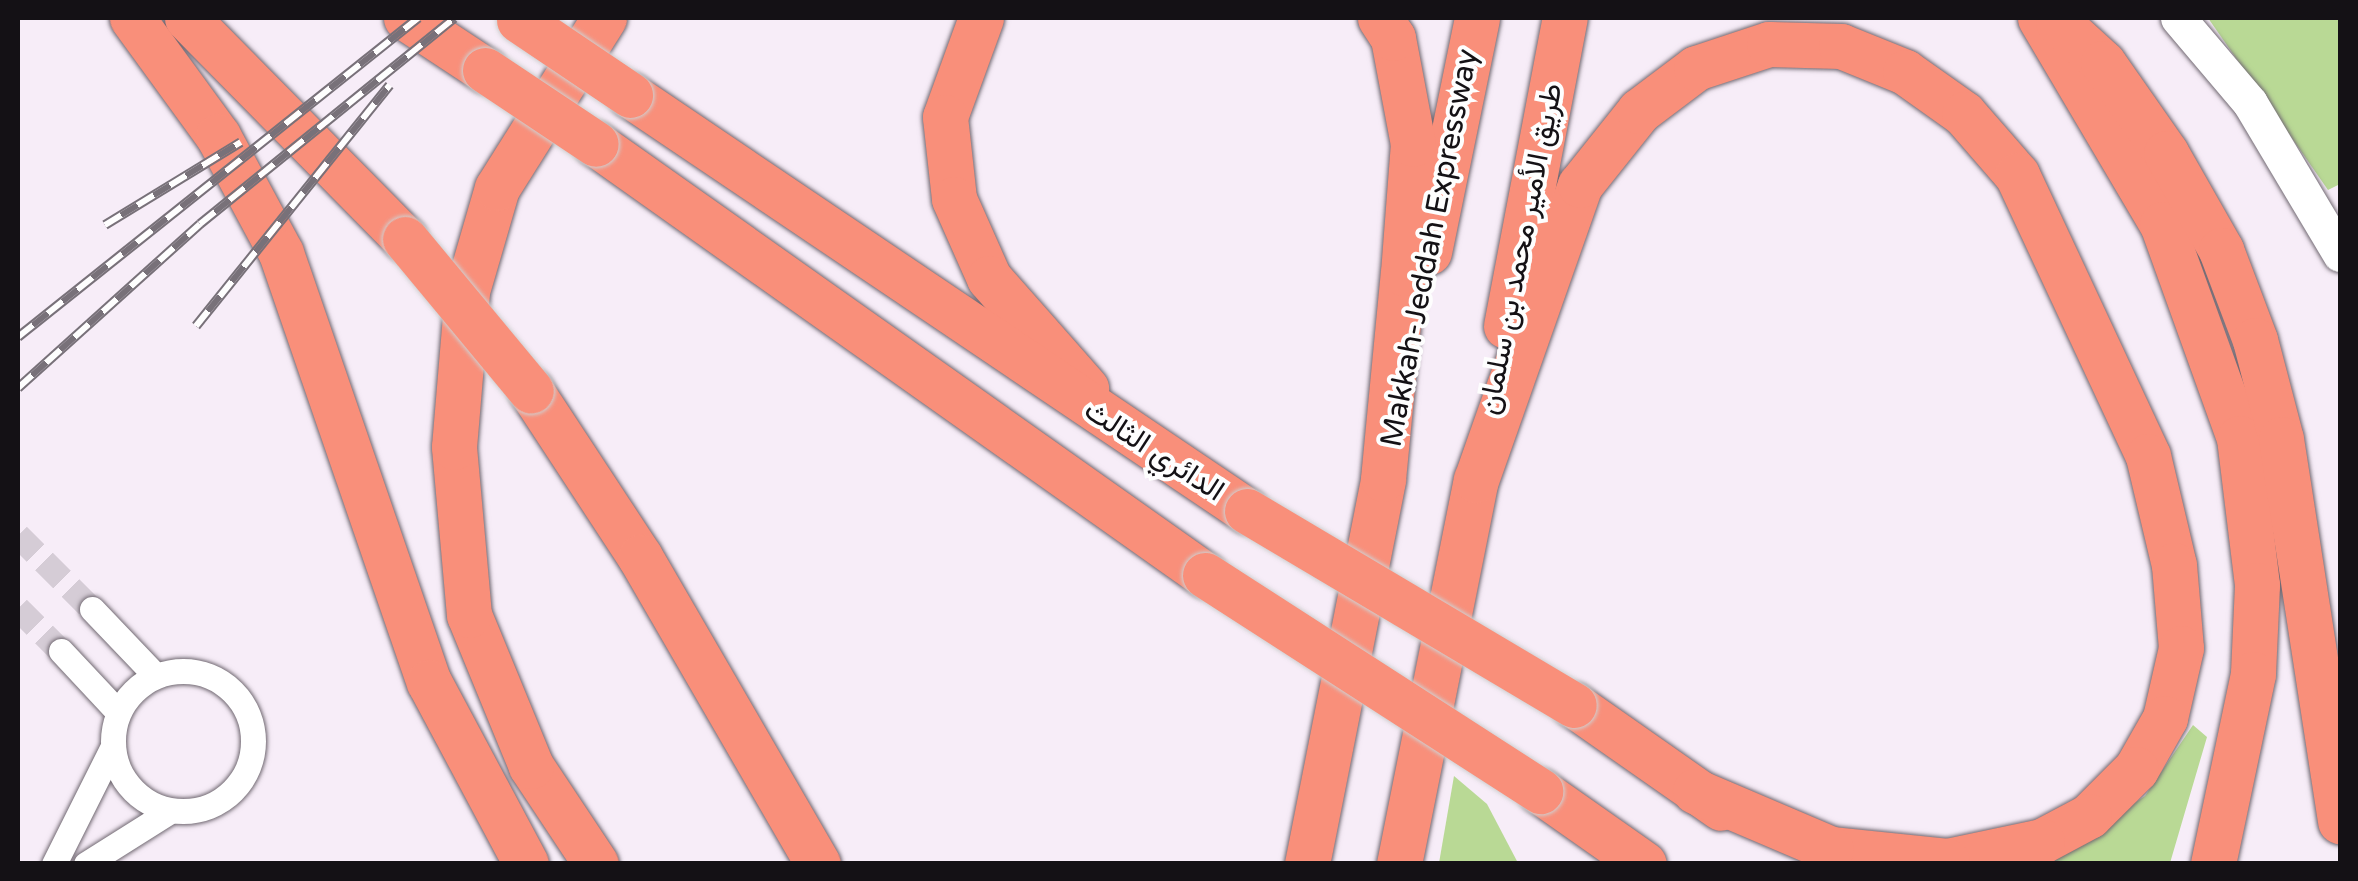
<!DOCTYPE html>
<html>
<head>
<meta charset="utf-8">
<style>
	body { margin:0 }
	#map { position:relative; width:2358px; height:881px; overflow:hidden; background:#f7edf8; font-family:"Varela Round",Vazirmatn,sans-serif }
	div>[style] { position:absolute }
	.green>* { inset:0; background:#b9d995 }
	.street-tunnel>* { height:25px; margin-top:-12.5px; transform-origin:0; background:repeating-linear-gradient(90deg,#d5ccd6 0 25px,transparent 0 37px) }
	.roads { filter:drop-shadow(0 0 2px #716972) drop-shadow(0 0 2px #716972) }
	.street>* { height:25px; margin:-12.5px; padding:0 12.5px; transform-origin:12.5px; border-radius:12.5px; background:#fff }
	.street>.ring { margin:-12.5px; padding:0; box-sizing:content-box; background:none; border:25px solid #fff; border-radius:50% }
	.secondary>* { height:35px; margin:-17.5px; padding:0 17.5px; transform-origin:17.5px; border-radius:17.5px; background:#fff }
	.highway>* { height:45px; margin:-22.5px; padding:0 22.5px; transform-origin:22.5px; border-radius:22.5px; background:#f98f7a }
	.rail>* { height:10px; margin-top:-5px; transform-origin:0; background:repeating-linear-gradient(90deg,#fefefe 0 19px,#787179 0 38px); box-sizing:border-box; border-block:2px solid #787179 }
	.bridges { filter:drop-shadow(0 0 2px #d0cfd0) drop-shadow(0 0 2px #d0cfd0) }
	.highway-bridge>* { height:45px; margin:-22.5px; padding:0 22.5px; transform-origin:22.5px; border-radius:22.5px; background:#f98f7a }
	span { translate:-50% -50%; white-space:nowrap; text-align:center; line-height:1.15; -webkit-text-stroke:8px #fefefe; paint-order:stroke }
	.street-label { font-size:30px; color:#141115 }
	.frame { position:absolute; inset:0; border:20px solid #141115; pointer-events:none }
</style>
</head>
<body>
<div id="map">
	<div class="green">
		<i style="clip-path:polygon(2208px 18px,2340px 18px,2340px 184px,2328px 190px)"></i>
		<i style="clip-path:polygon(2193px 725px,2207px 737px,2170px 863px,2043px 864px,2145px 796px)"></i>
		<i style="clip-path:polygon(1454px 776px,1487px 804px,1518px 863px,1439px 863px)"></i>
	</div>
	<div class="street-tunnel">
		<i style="left:18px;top:535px;width:105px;rotate:45deg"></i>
		<i style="left:18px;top:608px;width:61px;rotate:45deg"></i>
	</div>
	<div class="roads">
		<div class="street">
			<i style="left:92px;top:609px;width:91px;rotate:46.3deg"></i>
			<i style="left:61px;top:651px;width:83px;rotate:46.9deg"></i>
			<i class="ring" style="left:113px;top:671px;width:115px;height:115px"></i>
			<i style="left:54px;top:864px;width:130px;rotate:-63.4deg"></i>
			<i style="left:86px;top:864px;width:99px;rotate:-32.2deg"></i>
		</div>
		<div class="secondary">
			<i style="left:2178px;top:18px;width:111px;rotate:49.7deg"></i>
			<i style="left:2250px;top:103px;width:176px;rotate:59.2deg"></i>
		</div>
		<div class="highway">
			<i style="left:132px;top:18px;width:146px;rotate:53.9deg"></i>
			<i style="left:218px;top:136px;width:133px;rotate:61.7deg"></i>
			<i style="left:281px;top:253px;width:454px;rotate:71deg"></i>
			<i style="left:429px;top:682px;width:206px;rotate:61.9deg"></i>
			<i style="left:187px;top:18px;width:310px;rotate:45.4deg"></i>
			<i style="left:406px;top:18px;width:95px;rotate:33.4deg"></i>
			<i style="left:981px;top:18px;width:105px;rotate:110deg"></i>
			<i style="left:945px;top:117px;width:82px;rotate:83.7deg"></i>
			<i style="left:954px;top:199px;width:86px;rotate:66.1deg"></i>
			<i style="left:989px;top:278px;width:147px;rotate:48.6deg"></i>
			<i style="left:2040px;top:18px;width:239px;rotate:59.4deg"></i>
			<i style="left:2162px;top:224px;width:227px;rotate:70.2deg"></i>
			<i style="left:2239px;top:438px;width:148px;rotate:83deg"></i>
			<i style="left:2257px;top:585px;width:89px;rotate:92.6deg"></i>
			<i style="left:2253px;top:674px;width:194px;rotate:101.9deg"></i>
			<i style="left:2058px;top:22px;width:61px;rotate:42.3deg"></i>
			<i style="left:2103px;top:63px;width:110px;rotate:55deg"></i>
			<i style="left:2166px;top:153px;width:112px;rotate:60.4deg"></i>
			<i style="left:2221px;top:250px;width:96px;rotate:69.3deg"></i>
			<i style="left:2255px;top:340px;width:102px;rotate:75.3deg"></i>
			<i style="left:2281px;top:439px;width:387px;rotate:81.2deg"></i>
			<i style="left:630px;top:95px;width:744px;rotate:33.99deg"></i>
			<i style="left:596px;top:144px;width:746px;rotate:35.29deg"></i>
			<i style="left:1429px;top:252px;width:239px;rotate:-78.4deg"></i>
			<i style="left:1506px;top:326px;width:314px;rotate:-79.2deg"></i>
			<i style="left:531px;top:391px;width:199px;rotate:56.7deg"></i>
			<i style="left:640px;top:557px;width:355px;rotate:59.9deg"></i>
			<i style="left:1574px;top:705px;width:179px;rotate:35deg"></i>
			<i style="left:1540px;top:791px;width:127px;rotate:35.1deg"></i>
			<i style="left:596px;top:864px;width:118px;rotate:-123.6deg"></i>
			<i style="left:531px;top:766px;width:163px;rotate:-112.3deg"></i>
			<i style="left:469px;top:615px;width:169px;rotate:-95.1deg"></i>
			<i style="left:454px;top:447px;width:157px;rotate:-85.2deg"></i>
			<i style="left:467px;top:291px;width:107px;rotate:-73.8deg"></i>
			<i style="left:497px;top:188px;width:201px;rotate:-57.8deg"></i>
			<i style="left:1307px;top:864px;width:392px;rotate:-78.8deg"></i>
			<i style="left:1383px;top:479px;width:207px;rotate:-84.5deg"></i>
			<i style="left:1403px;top:273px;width:129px;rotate:-85.6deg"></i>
			<i style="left:1413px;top:144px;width:108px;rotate:-100.7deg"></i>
			<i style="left:1393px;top:38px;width:24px;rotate:-123deg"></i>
			<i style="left:1399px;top:864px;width:392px;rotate:-78.7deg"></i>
			<i style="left:1476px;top:480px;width:313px;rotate:-70.6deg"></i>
			<i style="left:1580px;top:185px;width:95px;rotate:-51.4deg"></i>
			<i style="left:1639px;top:111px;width:71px;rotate:-37deg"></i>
			<i style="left:1696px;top:68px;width:77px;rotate:-18.2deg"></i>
			<i style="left:1769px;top:44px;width:72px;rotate:1.6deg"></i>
			<i style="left:1841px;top:46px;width:69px;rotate:22.1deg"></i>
			<i style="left:1905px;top:72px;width:72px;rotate:35.4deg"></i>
			<i style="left:1964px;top:114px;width:81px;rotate:49deg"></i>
			<i style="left:2017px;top:175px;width:310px;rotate:65deg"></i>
			<i style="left:2148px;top:456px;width:112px;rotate:76.6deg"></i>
			<i style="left:2174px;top:565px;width:83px;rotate:85.2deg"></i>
			<i style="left:2181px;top:648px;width:72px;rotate:102.9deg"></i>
			<i style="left:2165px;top:718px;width:59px;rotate:119.6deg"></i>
			<i style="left:2136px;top:769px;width:66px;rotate:135deg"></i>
			<i style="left:2089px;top:816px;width:53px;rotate:152deg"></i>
			<i style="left:2042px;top:841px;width:97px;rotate:168.1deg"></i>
			<i style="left:1947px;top:861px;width:117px;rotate:-174.1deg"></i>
			<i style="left:1831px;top:849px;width:148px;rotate:-156.9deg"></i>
		</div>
	</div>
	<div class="rail">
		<i style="left:105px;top:225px;width:159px;rotate:-31.4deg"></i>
		<i style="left:196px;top:326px;width:309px;rotate:-51.2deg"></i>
		<i style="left:18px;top:337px;width:512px;rotate:-38.57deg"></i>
		<i style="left:18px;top:388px;width:245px;rotate:-42deg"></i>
		<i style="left:200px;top:224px;width:327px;rotate:-39deg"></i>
	</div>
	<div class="bridges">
		<div class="highway-bridge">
			<i style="left:519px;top:20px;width:134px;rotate:34deg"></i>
			<i style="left:485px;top:70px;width:133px;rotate:33.7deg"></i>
			<i style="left:405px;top:239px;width:197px;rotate:50.3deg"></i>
			<i style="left:1247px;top:511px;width:380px;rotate:30.7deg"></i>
			<i style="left:1205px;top:575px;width:399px;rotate:32.8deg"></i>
		</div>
	</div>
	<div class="street-label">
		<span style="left:1430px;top:248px;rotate:-79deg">Makkah-Jeddah Expressway</span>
		<span style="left:1521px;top:249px;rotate:-79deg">طريق الأمير محمد بن سلمان</span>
		<span style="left:1154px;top:451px;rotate:33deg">الدائري الثالث</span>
	</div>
	<div class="frame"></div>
</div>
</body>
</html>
